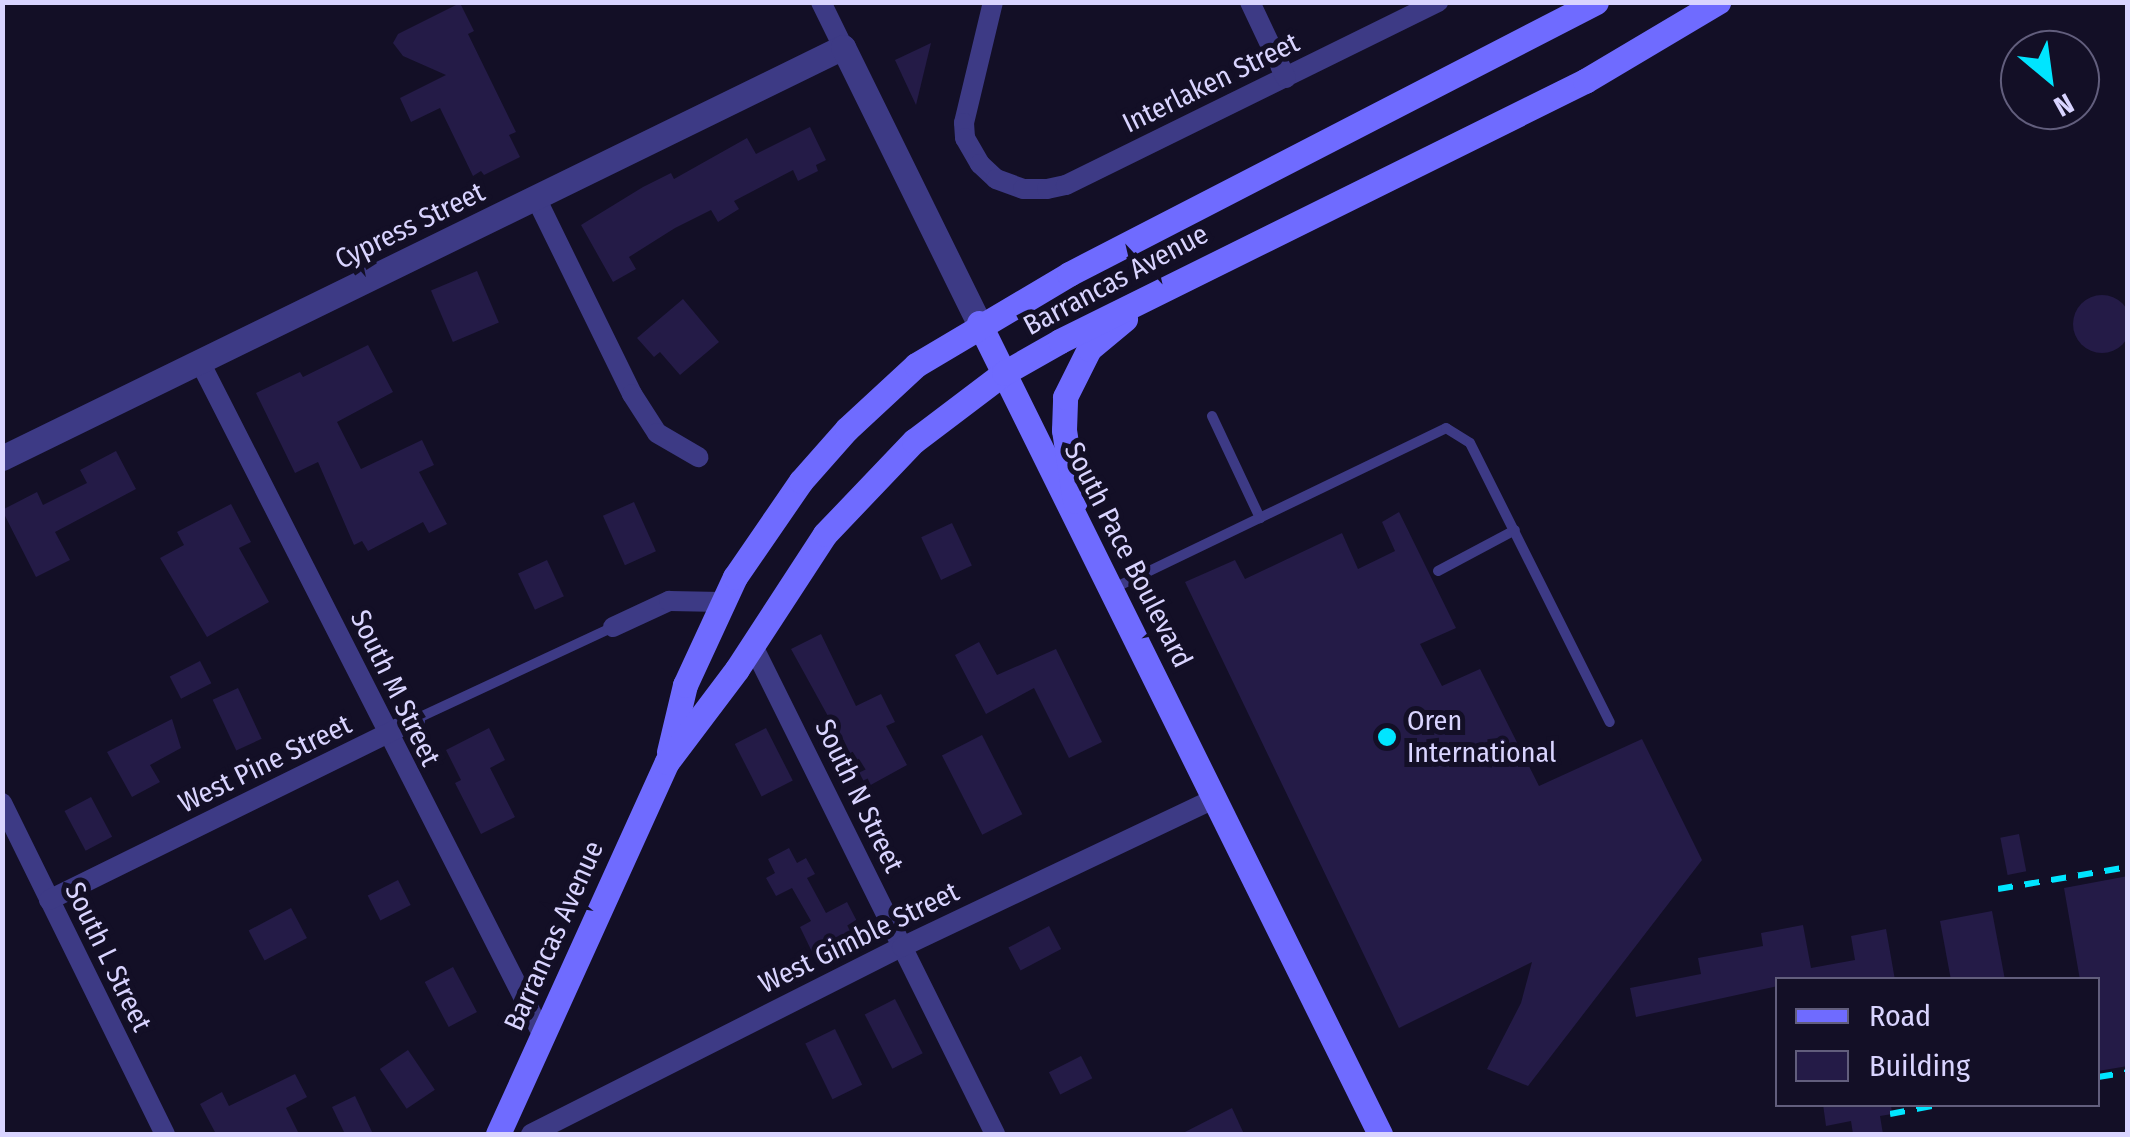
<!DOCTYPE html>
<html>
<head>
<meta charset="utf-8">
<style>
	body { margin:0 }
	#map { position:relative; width:2130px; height:1137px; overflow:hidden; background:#130f26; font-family:"Fira Sans Condensed",sans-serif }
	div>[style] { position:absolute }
	.building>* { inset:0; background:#241b47; transform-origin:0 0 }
	.round { border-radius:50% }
	.service>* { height:10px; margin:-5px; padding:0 5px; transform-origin:5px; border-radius:5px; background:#3d3a85 }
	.minor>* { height:20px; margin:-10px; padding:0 10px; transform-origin:10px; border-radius:10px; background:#3d3a85 }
	.tertiary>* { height:25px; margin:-12.5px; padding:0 12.5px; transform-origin:12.5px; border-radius:12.5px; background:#3d3a85 }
	.secondary>* { height:25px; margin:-12.5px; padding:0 12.5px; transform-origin:12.5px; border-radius:12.5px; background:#6f6bff }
	.rail>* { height:6px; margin-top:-3px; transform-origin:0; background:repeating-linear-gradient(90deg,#00e5ff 0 15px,transparent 0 27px) }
	.dots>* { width:28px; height:28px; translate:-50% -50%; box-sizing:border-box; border:5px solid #130f26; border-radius:50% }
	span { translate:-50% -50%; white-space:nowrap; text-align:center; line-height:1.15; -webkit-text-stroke:10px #130f26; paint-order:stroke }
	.street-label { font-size:28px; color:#d9d4ff }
	.poi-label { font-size:28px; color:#d9d4ff }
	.left { translate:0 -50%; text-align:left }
	.frame { position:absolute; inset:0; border:5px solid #d9d4ff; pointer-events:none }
	.legend { position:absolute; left:1775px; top:977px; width:325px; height:130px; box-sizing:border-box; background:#130f26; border:2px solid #625e7d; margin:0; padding:12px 18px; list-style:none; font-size:30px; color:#d9d4ff }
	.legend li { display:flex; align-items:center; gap:20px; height:50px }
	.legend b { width:50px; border:2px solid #625e7d }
	.north { position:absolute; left:2000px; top:30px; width:100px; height:100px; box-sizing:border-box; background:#130f26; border:2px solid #625e7d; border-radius:50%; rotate:151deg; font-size:28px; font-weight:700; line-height:40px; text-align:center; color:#d9d4ff }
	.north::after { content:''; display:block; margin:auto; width:35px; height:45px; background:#00e5ff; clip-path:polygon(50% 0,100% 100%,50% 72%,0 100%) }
</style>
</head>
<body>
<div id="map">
	<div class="building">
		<i style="clip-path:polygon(460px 3px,474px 31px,468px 34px,516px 132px,509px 135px,520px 157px,484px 175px,481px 171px,473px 176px,440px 108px,411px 122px,400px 98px,446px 75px,403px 56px,393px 43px,398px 34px)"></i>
		<i style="clip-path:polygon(931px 43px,916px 105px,895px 60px)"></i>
		<i style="clip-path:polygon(810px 127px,826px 160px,816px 165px,818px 171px,798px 181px,793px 170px,734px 201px,739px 209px,718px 222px,711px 210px,675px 228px,629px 257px,636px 269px,613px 282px,581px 225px,643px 187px,671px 173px,674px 179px,747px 138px,756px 154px)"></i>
		<i style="left:477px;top:271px;width:56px;height:50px;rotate:67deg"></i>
		<i class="round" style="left:2073px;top:295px;width:58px;height:58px"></i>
		<i style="clip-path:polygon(683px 299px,719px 342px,680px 375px,660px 352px,654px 357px,637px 338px)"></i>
		<i style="clip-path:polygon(368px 345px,393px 392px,337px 422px,361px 469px,422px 440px,434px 465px,419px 472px,447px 524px,429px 533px,423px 522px,368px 551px,362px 541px,354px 545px,318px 462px,295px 473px,256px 393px,300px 372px,303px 377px)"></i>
		<i style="clip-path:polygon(116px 451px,136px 489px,55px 532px,70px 560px,36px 577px,2px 510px,37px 492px,43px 505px,87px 483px,80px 470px)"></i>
		<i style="left:634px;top:502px;width:54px;height:34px;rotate:66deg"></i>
		<i style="clip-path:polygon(231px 504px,251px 542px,239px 548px,269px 602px,207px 637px,160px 558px,184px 545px,177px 532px)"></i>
		<i style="clip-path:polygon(1399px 512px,1456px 628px,1420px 644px,1442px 686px,1480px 669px,1539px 786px,1642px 739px,1702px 860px,1528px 1086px,1487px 1069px,1521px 1003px,1532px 962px,1399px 1028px,1185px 582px,1235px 560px,1245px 579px,1342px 533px,1358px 569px,1395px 551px,1382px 522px)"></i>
		<i style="left:952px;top:523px;width:47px;height:34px;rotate:65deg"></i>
		<i style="left:547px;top:560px;width:40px;height:32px;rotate:65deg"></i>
		<i style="clip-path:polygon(821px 634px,856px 706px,881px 694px,895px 722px,886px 726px,907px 765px,867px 787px,791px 649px)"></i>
		<i style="clip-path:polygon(979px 642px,997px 675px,1056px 649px,1102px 742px,1069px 758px,1034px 688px,986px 714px,955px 655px)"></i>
		<i style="left:200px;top:661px;width:25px;height:34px;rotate:63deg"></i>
		<i style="left:238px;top:688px;width:56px;height:28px;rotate:65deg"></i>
		<i style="clip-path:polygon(172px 719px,181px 748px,150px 765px,160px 782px,132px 797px,107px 752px)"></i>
		<i style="clip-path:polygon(489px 728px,505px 760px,490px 768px,515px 817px,481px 834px,455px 783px,461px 780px,446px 750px)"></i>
		<i style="left:766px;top:728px;width:59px;height:35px;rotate:63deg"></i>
		<i style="left:982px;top:735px;width:89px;height:45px;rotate:63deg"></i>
		<i style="left:91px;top:797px;width:45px;height:30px;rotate:62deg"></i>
		<i style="left:2019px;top:834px;width:38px;height:19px;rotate:79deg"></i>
		<i style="clip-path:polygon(789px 848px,797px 863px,806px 858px,815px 874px,807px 878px,826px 913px,847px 902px,861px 929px,813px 954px,800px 927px,811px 921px,792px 888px,776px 896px,766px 878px,775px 873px,768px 859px)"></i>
		<i style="clip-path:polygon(2128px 876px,2128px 1066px,2098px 1071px,2098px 980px,2080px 980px,2064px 888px)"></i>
		<i style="left:398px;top:880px;width:28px;height:34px;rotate:63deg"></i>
		<i style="left:291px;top:908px;width:34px;height:48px;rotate:62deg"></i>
		<i style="clip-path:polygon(1992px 911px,2005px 980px,1951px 980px,1940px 921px)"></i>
		<i style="clip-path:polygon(1803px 925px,1811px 968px,1855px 960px,1851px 936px,1886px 929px,1895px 980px,1778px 980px,1778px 986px,1636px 1017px,1630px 988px,1701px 974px,1698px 958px,1763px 946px,1761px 933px)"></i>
		<i style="left:1049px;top:926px;width:26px;height:46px;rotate:62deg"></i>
		<i style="left:453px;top:967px;width:51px;height:32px;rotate:62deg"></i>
		<i style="left:895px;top:999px;width:61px;height:34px;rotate:63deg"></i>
		<i style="left:835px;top:1029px;width:62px;height:33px;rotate:64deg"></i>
		<i style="left:408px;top:1050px;width:48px;height:34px;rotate:56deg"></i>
		<i style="left:1081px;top:1056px;width:25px;height:36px;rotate:63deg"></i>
		<i style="clip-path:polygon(295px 1074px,307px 1097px,286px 1108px,299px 1134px,216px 1134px,200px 1104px,222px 1092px,229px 1106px)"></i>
		<i style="clip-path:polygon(355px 1096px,373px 1134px,345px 1134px,332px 1107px)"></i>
		<i style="clip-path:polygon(1823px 1104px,1891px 1104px,1892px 1114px,1880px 1116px,1883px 1134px,1853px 1134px,1851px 1121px,1826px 1126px)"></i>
		<i style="clip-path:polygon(1232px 1108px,1244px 1134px,1181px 1134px)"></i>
	</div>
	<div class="service">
		<i style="left:1212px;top:416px;width:113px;rotate:64.8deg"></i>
		<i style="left:1438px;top:571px;width:87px;rotate:-28deg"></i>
		<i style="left:1112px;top:589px;width:371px;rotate:-25.7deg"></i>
		<i style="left:1446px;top:428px;width:28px;rotate:32deg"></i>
		<i style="left:1470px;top:443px;width:312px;rotate:63.4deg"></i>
		<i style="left:416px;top:719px;width:217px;rotate:-25deg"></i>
	</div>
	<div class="minor">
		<i style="left:821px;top:2px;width:50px;rotate:63.9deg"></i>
		<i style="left:993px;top:2px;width:124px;rotate:103.5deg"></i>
		<i style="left:964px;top:123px;width:15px;rotate:86deg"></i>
		<i style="left:965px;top:138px;width:30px;rotate:60deg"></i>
		<i style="left:980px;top:164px;width:22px;rotate:43deg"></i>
		<i style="left:996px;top:179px;width:29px;rotate:20deg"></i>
		<i style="left:1023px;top:189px;width:24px"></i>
		<i style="left:1047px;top:189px;width:19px;rotate:-12deg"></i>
		<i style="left:1066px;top:185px;width:415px;rotate:-26.2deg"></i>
		<i style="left:1250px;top:2px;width:84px;rotate:64.7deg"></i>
		<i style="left:536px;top:198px;width:218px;rotate:63.9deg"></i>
		<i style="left:632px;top:394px;width:46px;rotate:57.3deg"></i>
		<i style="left:657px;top:433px;width:48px;rotate:30.3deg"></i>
		<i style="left:200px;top:362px;width:758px;rotate:63.03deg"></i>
		<i style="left:613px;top:627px;width:62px;rotate:-24.9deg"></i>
		<i style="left:669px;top:601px;width:53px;rotate:1.1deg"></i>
		<i style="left:752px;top:644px;width:547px;rotate:63.62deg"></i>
		<i style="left:2px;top:803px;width:369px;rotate:63.8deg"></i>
		<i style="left:49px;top:900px;width:408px;rotate:-26.2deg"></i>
		<i style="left:531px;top:1134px;width:415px;rotate:-26.8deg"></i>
		<i style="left:902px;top:947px;width:348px;rotate:-25.4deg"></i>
	</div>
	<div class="tertiary">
		<i style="left:2px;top:458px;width:936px;rotate:-26.04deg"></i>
		<i style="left:843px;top:47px;width:308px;rotate:63.8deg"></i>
	</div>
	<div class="secondary">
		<i style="left:979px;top:323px;width:905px;rotate:63.69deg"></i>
		<i style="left:1075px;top:501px;width:72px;rotate:-98.8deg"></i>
		<i style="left:1064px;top:430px;width:33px;rotate:-88deg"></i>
		<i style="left:1065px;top:397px;width:54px;rotate:-63.4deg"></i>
		<i style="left:1089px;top:349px;width:47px;rotate:-39.8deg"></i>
		<i style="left:669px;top:752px;width:69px;rotate:-76.6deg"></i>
		<i style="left:685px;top:685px;width:119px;rotate:-65.2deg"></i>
		<i style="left:735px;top:577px;width:116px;rotate:-55.5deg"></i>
		<i style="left:801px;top:481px;width:69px;rotate:-48.5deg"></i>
		<i style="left:847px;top:429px;width:94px;rotate:-42.8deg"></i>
		<i style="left:916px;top:365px;width:178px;rotate:-30.7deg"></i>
		<i style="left:1069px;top:274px;width:593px;rotate:-27.3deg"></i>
		<i style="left:498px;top:1134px;width:409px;rotate:-65.6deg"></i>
		<i style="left:667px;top:762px;width:116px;rotate:-53deg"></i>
		<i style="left:737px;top:669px;width:161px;rotate:-56.9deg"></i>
		<i style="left:825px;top:534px;width:129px;rotate:-46.3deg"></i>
		<i style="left:914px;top:441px;width:113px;rotate:-37.1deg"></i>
		<i style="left:1004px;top:373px;width:64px;rotate:-29.7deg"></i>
		<i style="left:1060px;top:341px;width:586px;rotate:-26.35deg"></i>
		<i style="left:1585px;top:81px;width:155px;rotate:-30.7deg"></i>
	</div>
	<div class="rail">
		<i style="left:1998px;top:889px;width:132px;rotate:-9.6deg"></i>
		<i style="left:2098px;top:1077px;width:30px;rotate:-9deg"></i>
		<i style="left:1890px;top:1114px;width:53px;rotate:-10.9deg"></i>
	</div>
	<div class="dots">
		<i style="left:1387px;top:737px;background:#00e5ff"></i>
	</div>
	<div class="street-label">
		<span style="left:1211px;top:83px;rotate:-26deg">Interlaken Street</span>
		<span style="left:410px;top:226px;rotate:-26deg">Cypress Street</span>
		<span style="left:1116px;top:280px;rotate:-28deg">Barrancas Avenue</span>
		<span style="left:1128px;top:555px;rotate:63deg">South Pace Boulevard</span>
		<span style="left:395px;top:688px;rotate:64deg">South M Street</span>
		<span style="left:265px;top:764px;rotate:-26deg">West Pine Street</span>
		<span style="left:859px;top:796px;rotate:64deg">South N Street</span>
		<span style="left:554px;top:936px;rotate:-66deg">Barrancas Avenue</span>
		<span style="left:859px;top:938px;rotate:-26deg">West Gimble Street</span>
		<span style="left:108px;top:957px;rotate:64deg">South L Street</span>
	</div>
	<div class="poi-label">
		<span class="left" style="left:1407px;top:737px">Oren<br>International</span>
	</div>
	<div class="frame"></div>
	<ul class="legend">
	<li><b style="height:12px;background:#6f6bff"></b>Road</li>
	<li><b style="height:28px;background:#241b47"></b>Building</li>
	</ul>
	<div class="north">N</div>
</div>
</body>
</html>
